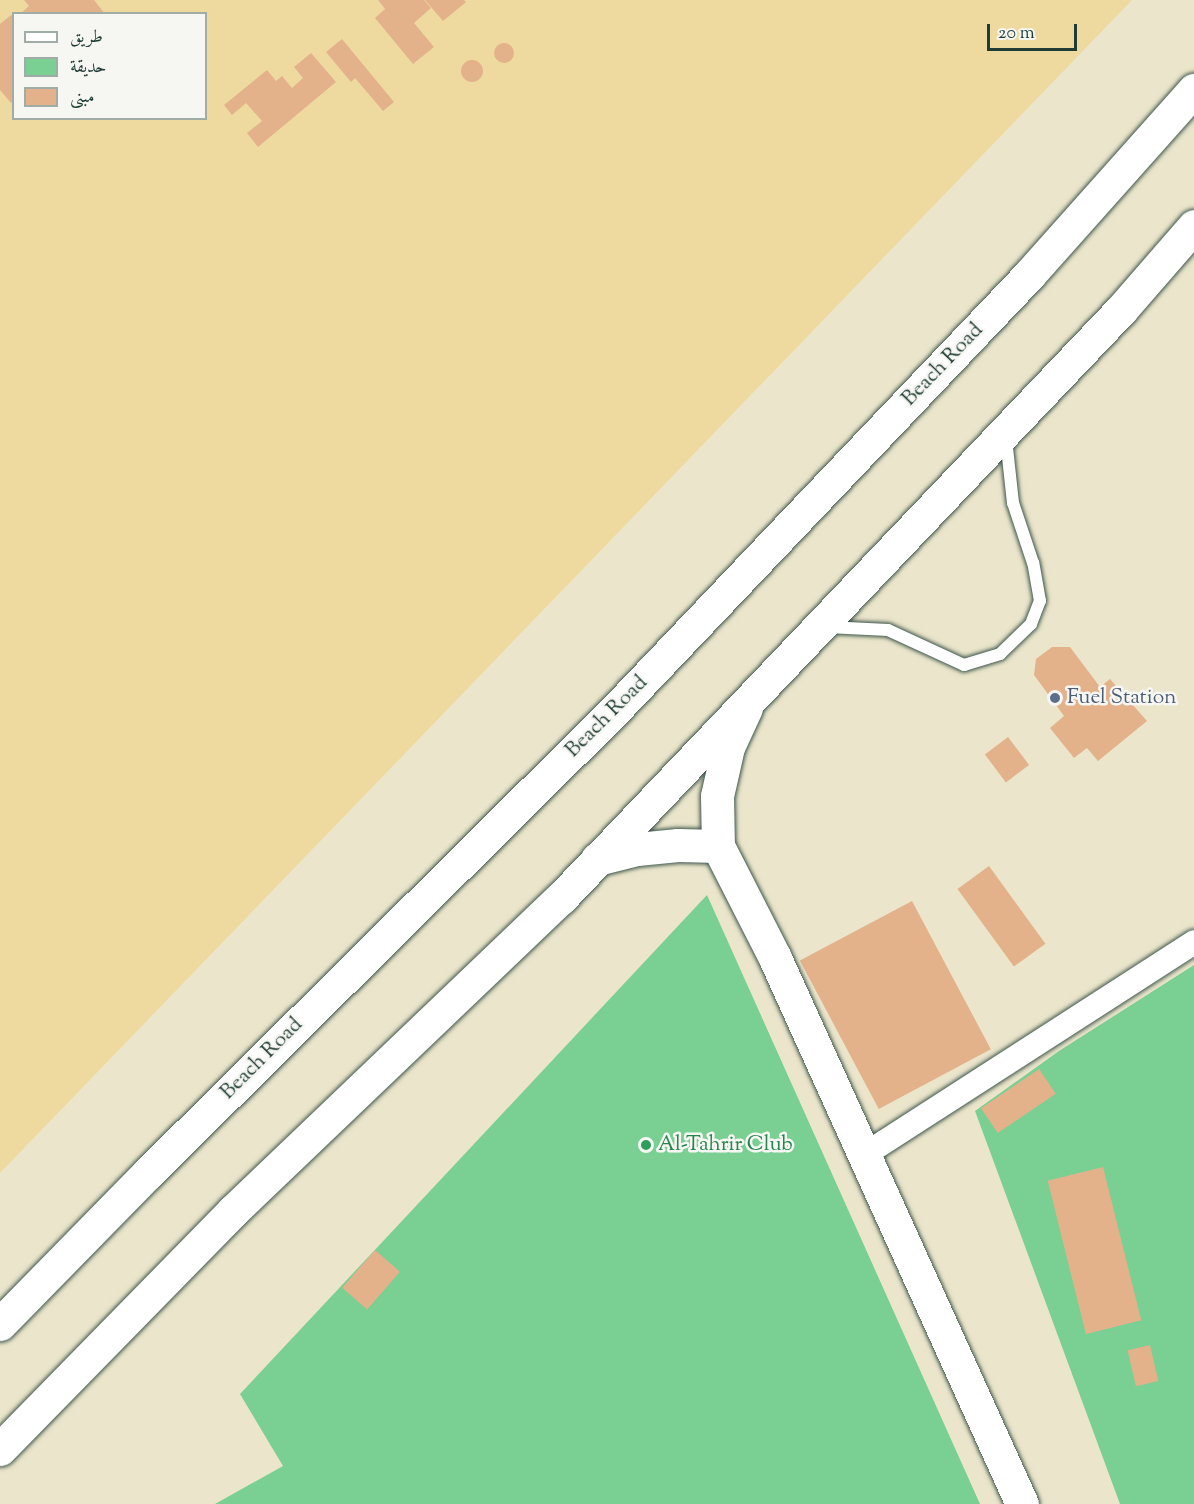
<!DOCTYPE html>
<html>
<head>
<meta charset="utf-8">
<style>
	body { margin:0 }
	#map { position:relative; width:1194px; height:1504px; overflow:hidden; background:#ebe6cb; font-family:"Sorts Mill Goudy",Amiri,serif }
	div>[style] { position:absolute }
	.green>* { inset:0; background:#7acf92 }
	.sand>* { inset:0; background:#eeda9e }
	.building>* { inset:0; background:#e3b28b; transform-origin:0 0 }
	.round { border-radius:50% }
	.roads { filter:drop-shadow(0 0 2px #3e564b) drop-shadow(0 0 2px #3e564b) }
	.lane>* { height:12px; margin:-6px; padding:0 6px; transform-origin:6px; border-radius:6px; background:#fff }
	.street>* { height:24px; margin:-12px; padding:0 12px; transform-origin:12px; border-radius:12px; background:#fff }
	.secondary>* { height:33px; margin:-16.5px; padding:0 16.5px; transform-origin:16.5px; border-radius:16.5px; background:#fff }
	.highway>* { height:33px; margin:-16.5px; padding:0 16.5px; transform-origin:16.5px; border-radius:16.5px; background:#fff }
	.dots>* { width:16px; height:16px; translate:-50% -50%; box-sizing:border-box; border:3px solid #f6f6f2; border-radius:50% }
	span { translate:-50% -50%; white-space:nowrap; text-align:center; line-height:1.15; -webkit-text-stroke:5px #f6f6f2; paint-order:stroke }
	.street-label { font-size:21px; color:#1f3d34 }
	.service-label { font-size:21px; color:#4e5e75 }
	.left { translate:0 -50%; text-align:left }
	.leisure-label { font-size:21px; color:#27864d }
	.legend { position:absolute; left:12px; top:12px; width:195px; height:108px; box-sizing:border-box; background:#f6f6f2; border:2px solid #a0aca6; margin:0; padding:8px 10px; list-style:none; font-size:18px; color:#1f3d34 }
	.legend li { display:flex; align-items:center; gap:12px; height:30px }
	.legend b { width:30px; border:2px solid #a0aca6 }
	.scale { position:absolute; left:987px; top:24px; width:90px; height:27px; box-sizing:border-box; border:3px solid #1f3d34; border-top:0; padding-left:8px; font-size:18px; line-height:21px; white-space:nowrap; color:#1f3d34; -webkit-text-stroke:4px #f6f6f2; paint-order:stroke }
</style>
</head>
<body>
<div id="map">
	<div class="green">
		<i style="clip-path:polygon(707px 895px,980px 1504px,215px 1504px,283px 1466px,240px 1394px)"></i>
		<i style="clip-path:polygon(1194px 965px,1194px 1504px,1120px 1504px,975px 1111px,1059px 1051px)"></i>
	</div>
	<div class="sand">
		<i style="clip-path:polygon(evenodd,0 0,1132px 0,0 1173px,0 0,14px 14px,206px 14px,206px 118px,14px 118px,14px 14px)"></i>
	</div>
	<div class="building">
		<i style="clip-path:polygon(24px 0,94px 0,105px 14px,20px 14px,29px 6px)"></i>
		<i style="clip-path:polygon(378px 0,424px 0,431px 8px,414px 23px,434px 47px,413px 64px,375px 18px,385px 9px)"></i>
		<i style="clip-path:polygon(425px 0,464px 0,466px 2px,443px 21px)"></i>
		<i style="clip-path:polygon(11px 15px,14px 18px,14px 100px,11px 103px,0 90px,0 24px)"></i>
		<i style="clip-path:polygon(342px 39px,394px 102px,383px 111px,355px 78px,351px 82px,326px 52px)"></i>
		<i class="round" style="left:494px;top:43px;width:20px;height:20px"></i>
		<i style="clip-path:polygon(311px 53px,336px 82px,258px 147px,247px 133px,262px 121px,246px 103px,232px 115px,224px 105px,267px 70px,276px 81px,282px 76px,292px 88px,303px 78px,294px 67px)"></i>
		<i class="round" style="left:461px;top:60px;width:22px;height:22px"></i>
		<i style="clip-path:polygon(1052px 647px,1070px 647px,1100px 687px,1110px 679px,1147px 721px,1098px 761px,1087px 748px,1074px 758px,1050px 728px,1064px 716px,1034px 675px,1036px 659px)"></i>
		<i style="left:1008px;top:737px;width:35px;height:29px;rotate:53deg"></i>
		<i style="left:989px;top:866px;width:96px;height:39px;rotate:54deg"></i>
		<i style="left:912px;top:901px;width:168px;height:127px;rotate:62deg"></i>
		<i style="left:1039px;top:1069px;width:30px;height:70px;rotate:56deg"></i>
		<i style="left:1103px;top:1167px;width:158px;height:57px;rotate:76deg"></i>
		<i style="left:375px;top:1250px;width:33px;height:50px;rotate:41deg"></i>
		<i style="left:1150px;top:1345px;width:37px;height:23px;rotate:77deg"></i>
	</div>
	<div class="roads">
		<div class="lane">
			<i style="left:827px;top:627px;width:61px;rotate:2.8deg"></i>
			<i style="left:888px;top:630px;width:84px;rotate:24.7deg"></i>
			<i style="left:964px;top:665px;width:38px;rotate:-17deg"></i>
			<i style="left:1000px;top:654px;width:43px;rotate:-44.1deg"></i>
			<i style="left:1031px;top:624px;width:25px;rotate:-69deg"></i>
			<i style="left:1040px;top:601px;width:39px;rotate:-100deg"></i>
			<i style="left:1033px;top:563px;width:63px;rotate:-108.4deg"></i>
			<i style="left:1013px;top:503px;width:64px;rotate:-96.2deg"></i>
		</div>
		<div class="street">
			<i style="left:864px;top:1155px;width:393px;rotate:-32.8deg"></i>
		</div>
		<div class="secondary">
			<i style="left:746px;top:708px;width:43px;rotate:114.8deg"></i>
			<i style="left:728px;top:747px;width:50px;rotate:102.7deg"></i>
			<i style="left:717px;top:796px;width:50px;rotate:88.9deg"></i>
			<i style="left:718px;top:846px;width:126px;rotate:63deg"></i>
			<i style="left:775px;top:958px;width:599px;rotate:65.66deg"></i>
			<i style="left:597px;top:859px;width:41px;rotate:-14deg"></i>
			<i style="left:637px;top:849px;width:41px;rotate:-5.6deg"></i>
			<i style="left:678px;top:845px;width:40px;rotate:1.4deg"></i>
		</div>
		<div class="highway">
			<i style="left:0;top:1324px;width:211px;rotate:-45.6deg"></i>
			<i style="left:148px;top:1173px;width:659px;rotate:-44.75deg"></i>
			<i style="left:616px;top:709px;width:599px;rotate:-46.42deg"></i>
			<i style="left:1029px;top:275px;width:248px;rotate:-48.3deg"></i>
			<i style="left:0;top:1449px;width:333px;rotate:-45.6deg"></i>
			<i style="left:233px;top:1211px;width:453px;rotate:-43.7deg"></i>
			<i style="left:561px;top:898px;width:812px;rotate:-46.4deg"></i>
			<i style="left:1121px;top:310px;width:111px;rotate:-49deg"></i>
		</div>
	</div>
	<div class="dots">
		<i style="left:1055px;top:698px;background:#5c6f8a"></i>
		<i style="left:646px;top:1145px;background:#2e9e5b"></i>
	</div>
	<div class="street-label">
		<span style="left:943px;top:365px;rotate:-46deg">Beach Road</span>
		<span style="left:607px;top:717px;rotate:-45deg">Beach Road</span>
		<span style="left:262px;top:1059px;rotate:-45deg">Beach Road</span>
	</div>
	<div class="service-label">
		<span class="left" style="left:1067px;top:698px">Fuel Station</span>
	</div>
	<div class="leisure-label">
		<span class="left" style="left:658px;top:1145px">Al-Tahrir Club</span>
	</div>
	<ul class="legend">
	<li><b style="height:8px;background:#fff"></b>طريق</li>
	<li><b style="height:16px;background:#7acf92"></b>حديقة</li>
	<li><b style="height:16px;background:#e3b28b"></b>مبنى</li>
	</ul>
	<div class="scale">20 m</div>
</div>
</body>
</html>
